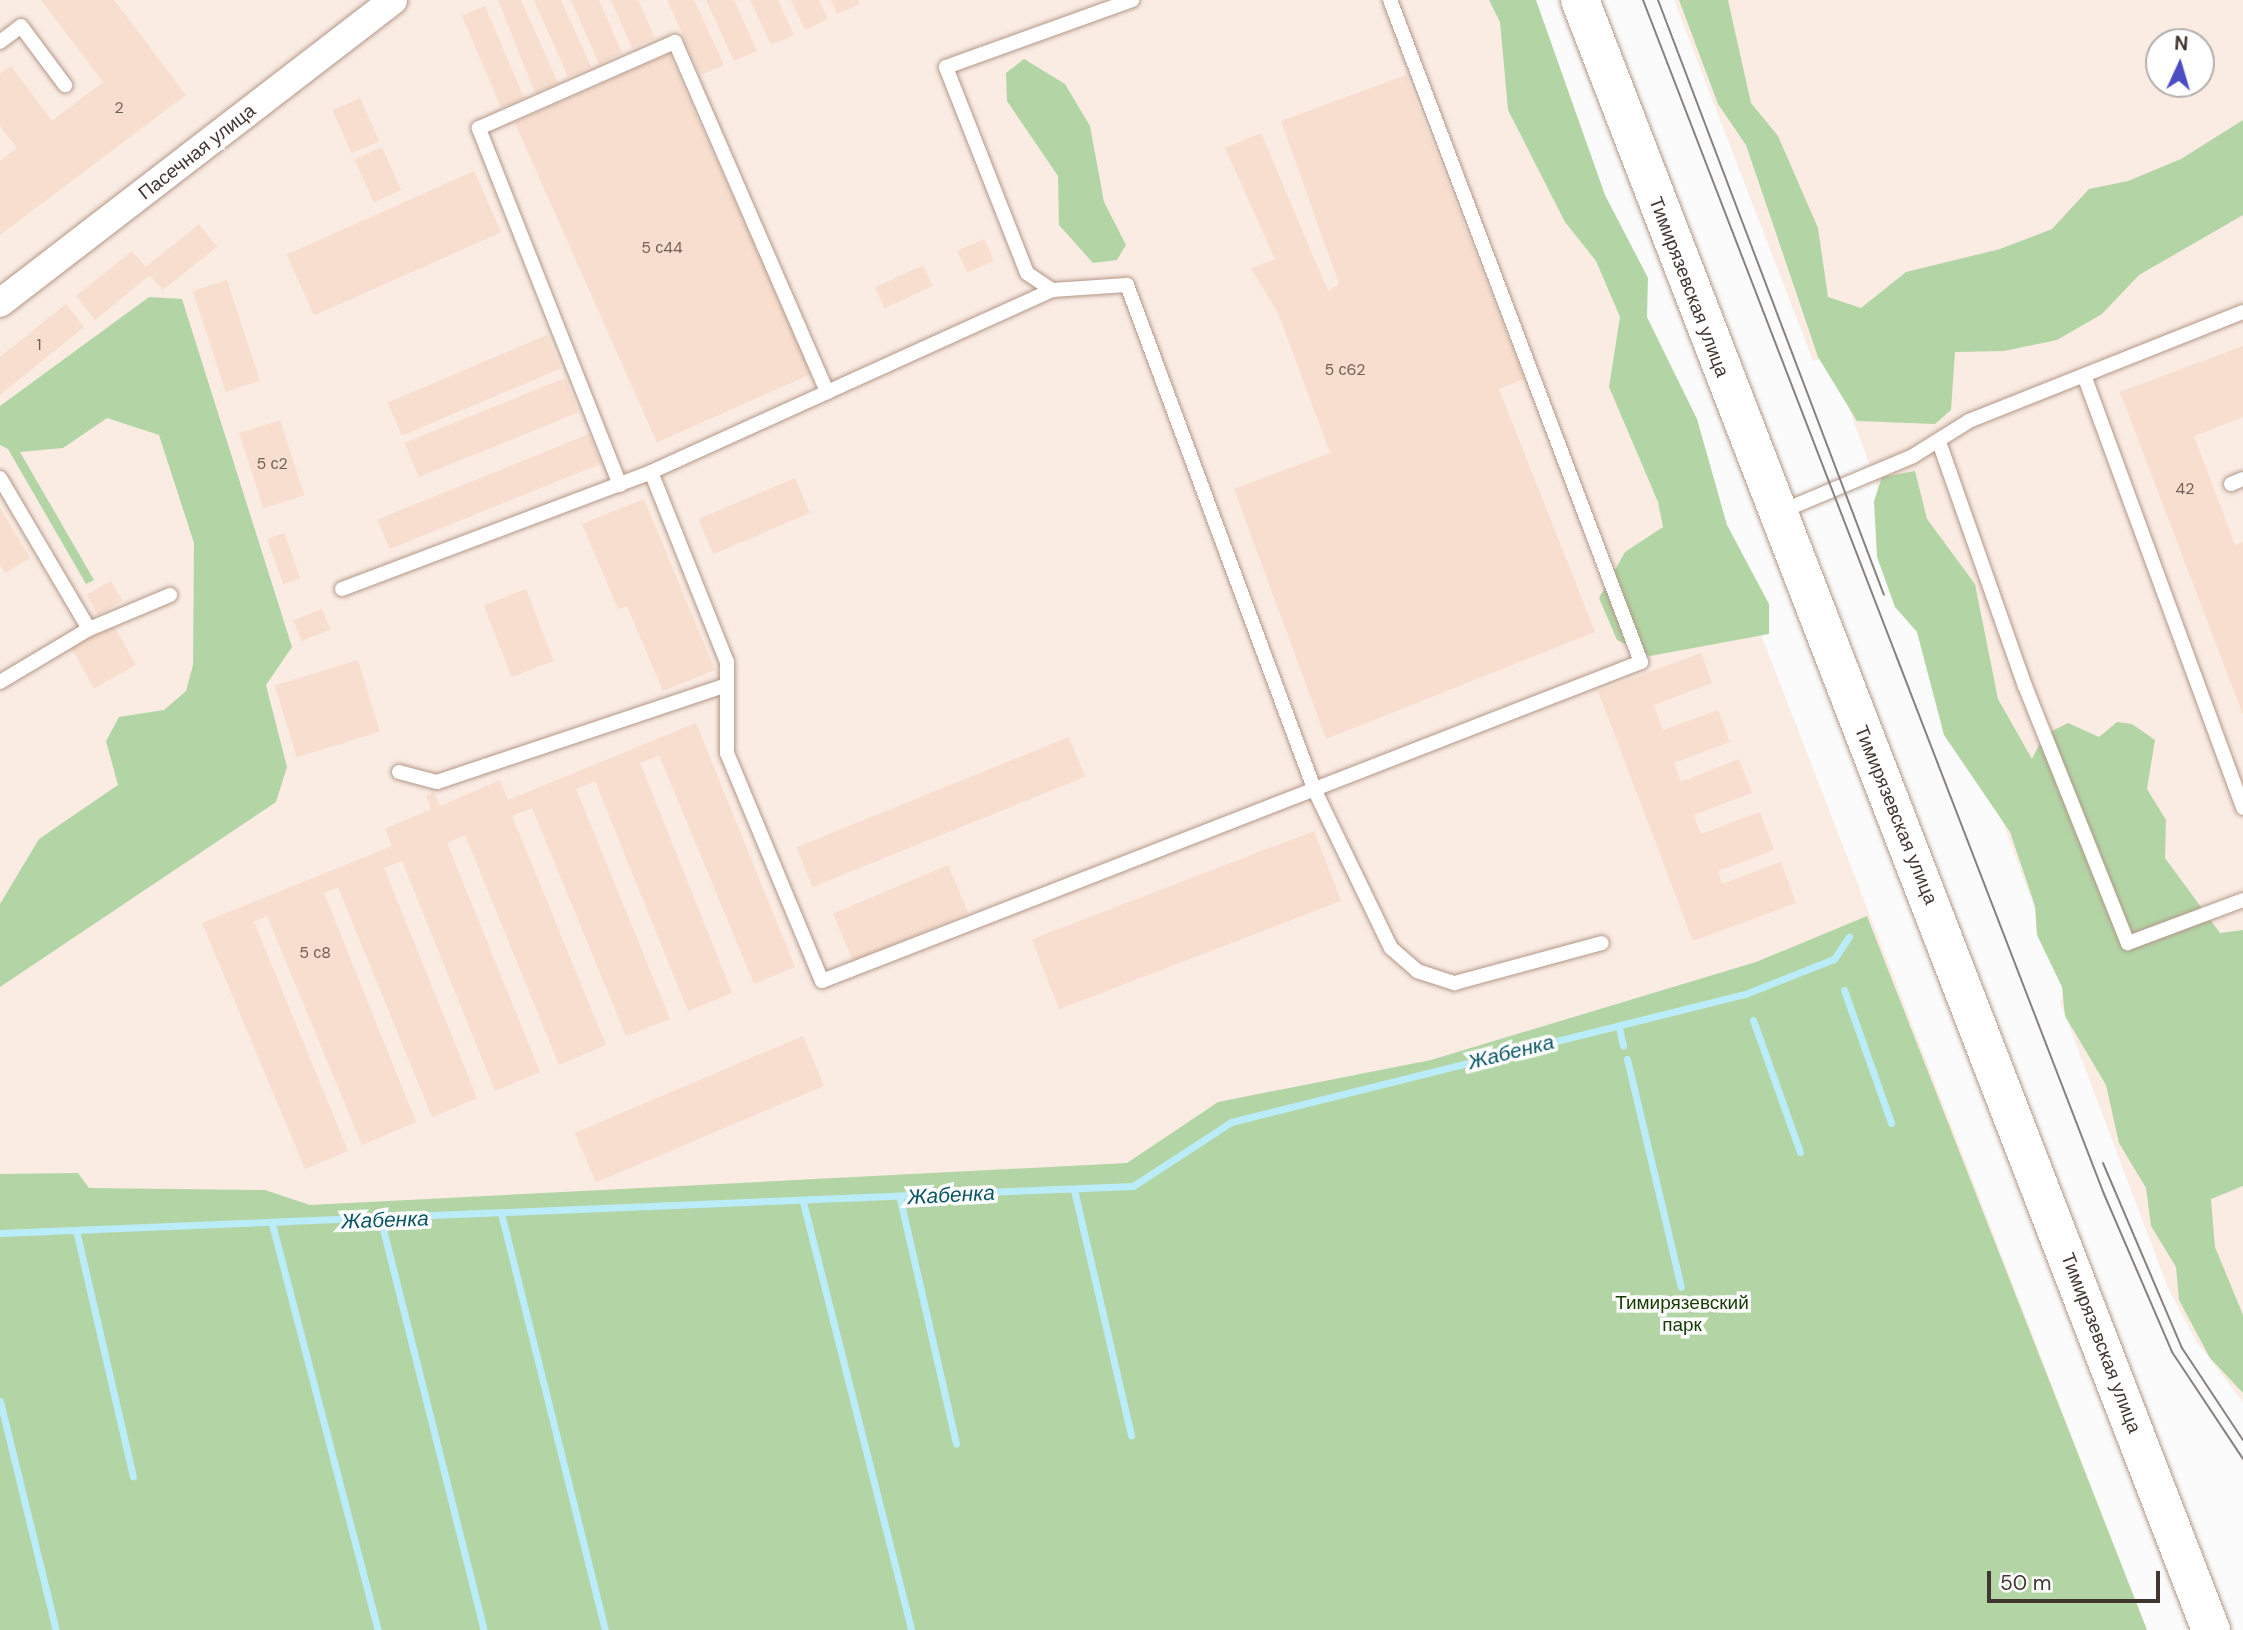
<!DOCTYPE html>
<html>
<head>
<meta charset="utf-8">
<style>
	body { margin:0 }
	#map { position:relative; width:2243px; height:1630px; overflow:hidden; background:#fbfbfb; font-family:"DM Sans",sans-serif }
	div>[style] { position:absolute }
	.built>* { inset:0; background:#faebe3 }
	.green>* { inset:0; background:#b3d5a6 }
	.stream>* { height:7px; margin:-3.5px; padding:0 3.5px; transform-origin:3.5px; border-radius:3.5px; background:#bbecf9 }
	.building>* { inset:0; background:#f8decf; transform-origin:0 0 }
	.roads { filter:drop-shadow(0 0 2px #b29788) drop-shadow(0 0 2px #b29788) }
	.service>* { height:14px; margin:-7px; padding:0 7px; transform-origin:7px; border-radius:7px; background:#fff }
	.minor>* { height:28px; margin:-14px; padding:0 14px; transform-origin:14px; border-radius:14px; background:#fff }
	.secondary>* { height:38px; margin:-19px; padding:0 19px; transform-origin:19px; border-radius:19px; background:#fff }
	.tram>* { height:2px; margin:-1px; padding:0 1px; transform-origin:1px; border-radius:1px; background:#88827e }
	span { translate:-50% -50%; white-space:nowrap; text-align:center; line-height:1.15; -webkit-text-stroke:7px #fff; paint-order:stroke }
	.number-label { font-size:16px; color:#6f6058 }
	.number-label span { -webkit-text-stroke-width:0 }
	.street-label { font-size:19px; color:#413630 }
	.park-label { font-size:19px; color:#153a00 }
	.water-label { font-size:21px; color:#0a5665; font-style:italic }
	.north { position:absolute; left:2145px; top:28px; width:70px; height:70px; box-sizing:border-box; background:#fff; border:2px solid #b3afac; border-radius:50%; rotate:4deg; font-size:19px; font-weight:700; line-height:28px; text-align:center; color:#413630 }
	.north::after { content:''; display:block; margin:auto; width:24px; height:32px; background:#4c4cc2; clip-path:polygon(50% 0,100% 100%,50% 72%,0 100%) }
	.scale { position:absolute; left:1987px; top:1571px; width:173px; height:32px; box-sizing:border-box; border:4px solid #413630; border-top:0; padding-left:9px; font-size:21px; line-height:24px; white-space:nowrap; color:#413630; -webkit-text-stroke:5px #fff; paint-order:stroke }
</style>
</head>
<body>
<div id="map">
	<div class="built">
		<i style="clip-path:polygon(0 0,1515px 0,2147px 1630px,0 1630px)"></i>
		<i style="clip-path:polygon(evenodd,1674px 0,2243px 0,2243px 1402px,2196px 1341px,2168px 1288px,2060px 1002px,2065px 990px,1829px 355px,1813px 361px,1674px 0,2159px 42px,2201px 42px,2201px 84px,2159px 84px,2159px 42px)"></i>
	</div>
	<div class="green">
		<i style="clip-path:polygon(1489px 0,1536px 0,1605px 195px,1648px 278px,1647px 317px,1697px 419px,1727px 525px,1769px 604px,1769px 634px,1650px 656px,1617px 640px,1599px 598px,1625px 552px,1663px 527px,1658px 502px,1609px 387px,1620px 317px,1596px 261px,1565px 222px,1508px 110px,1500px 22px)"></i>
		<i style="clip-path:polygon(1679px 0,1728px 0,1751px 103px,1778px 136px,1818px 228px,1828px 297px,1861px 308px,1906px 272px,2000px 249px,2052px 229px,2089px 189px,2128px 181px,2181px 159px,2243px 120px,2243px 215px,2139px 275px,2102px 314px,2057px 340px,2004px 351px,1955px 352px,1951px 410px,1935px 424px,1857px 421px,1818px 357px,1746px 145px,1718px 104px)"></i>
		<i style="clip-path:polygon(1024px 59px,1065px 84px,1090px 126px,1104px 202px,1126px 245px,1117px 260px,1093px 263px,1059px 225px,1058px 176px,1007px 101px,1006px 73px)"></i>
		<i style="clip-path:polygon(149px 297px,182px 299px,292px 647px,266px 685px,287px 767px,276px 802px,0 987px,0 904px,39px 839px,118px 785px,106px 741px,119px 717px,164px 710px,186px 691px,193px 665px,194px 543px,159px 435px,107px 418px,63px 448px,20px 452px,94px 580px,86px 584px,8px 449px,0 445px,0 406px)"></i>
		<i style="clip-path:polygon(1915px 471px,1927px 519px,1975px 584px,1998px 699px,2032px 759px,2044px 735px,2068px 723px,2099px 737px,2117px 722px,2132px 724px,2155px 740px,2147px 789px,2166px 820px,2165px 858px,2220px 933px,2243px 930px,2243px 1186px,2211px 1199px,2215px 1247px,2243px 1315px,2243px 1393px,2210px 1358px,2179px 1300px,2176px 1267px,2151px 1226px,2146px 1188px,2119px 1143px,2106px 1085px,2065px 1016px,2062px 987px,2037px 935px,2035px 906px,2010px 832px,1944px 735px,1917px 632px,1895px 607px,1877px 557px,1874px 501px,1882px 477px)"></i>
		<i style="clip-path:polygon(1867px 916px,2147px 1630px,0 1630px,0 1174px,78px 1173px,89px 1188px,265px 1190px,310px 1205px,1127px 1163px,1218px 1102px,1431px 1060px,1756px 962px)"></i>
	</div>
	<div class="stream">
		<i style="left:1844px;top:990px;width:141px;rotate:70.5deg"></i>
		<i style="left:1753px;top:1020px;width:140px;rotate:70.4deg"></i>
		<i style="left:1619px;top:1028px;width:18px;rotate:77deg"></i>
		<i style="left:1627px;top:1059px;width:234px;rotate:76.7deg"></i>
		<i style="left:1074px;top:1190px;width:252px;rotate:76.9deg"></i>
		<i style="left:900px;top:1199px;width:251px;rotate:77.1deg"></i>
		<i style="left:803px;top:1202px;width:441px;rotate:75.8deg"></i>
		<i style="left:502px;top:1217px;width:426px;rotate:76deg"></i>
		<i style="left:381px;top:1221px;width:422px;rotate:75.9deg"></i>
		<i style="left:272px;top:1224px;width:420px;rotate:75.4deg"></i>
		<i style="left:76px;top:1230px;width:253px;rotate:77deg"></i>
		<i style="left:0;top:1233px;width:1134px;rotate:-2.38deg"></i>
		<i style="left:1133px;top:1186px;width:117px;rotate:-33.1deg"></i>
		<i style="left:1231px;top:1122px;width:530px;rotate:-13.98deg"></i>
		<i style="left:1745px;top:994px;width:96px;rotate:-21.5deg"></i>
		<i style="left:1834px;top:959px;width:27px;rotate:-56deg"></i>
		<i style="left:0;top:1401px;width:236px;rotate:76.3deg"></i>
	</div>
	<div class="building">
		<i style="clip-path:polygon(41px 0,114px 0,186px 95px,0 235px,0 161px,17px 148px,0 126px,0 74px,11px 66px,52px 121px,103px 82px)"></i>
		<i style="clip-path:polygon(498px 0,521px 0,558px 83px,535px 93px)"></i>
		<i style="clip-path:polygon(534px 0,561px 0,591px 67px,568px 77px)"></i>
		<i style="clip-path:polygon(571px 0,599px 0,622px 53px,599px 64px)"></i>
		<i style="clip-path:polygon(611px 0,638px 0,655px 38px,632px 48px)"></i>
		<i style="clip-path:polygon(667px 0,694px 0,724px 65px,701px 75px)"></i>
		<i style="clip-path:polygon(706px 0,734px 0,757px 51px,734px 61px)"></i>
		<i style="clip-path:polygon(750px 0,778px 0,794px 35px,771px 45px)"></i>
		<i style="clip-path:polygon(791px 0,819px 0,828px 19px,805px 30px)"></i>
		<i style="clip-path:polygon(831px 0,858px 0,860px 4px,837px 14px)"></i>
		<i style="left:485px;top:6px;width:100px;height:25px;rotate:67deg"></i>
		<i style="left:669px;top:54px;width:350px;height:169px;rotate:66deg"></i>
		<i style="clip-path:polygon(1406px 75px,1524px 379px,1499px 389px,1595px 632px,1326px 739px,1234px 489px,1330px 453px,1278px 313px,1251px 268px,1275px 259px,1225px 148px,1261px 133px,1328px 291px,1339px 284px,1281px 121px)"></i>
		<i style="left:360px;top:98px;width:47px;height:30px;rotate:66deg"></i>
		<i style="left:382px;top:147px;width:47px;height:30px;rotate:66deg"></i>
		<i style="left:474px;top:171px;width:67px;height:205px;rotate:66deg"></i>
		<i style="clip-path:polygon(199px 224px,217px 247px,163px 290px,150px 275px,95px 320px,76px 296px,132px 251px,146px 267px)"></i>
		<i style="left:984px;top:239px;width:24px;height:29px;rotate:66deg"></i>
		<i style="left:923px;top:265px;width:23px;height:53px;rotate:65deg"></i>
		<i style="left:227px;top:280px;width:106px;height:36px;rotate:72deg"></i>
		<i style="clip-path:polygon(66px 304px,84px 327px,0 395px,0 357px)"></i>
		<i style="left:547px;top:335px;width:36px;height:173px;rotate:67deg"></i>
		<i style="clip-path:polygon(2243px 346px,2243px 417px,2194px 436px,2235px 545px,2243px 542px,2243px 715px,2120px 392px)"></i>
		<i style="left:565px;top:378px;width:37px;height:173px;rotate:68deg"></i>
		<i style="left:280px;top:420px;width:79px;height:43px;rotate:72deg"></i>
		<i style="left:589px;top:434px;width:32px;height:228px;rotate:68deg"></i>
		<i style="left:795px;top:478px;width:38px;height:105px;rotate:67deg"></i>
		<i style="clip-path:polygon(644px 499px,715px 670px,663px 691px,627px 606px,618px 609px,582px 524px)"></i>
		<i style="clip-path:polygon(0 508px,30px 558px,5px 573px,0 565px)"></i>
		<i style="left:284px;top:533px;width:48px;height:18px;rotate:70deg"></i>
		<i style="left:111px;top:581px;width:23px;height:28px;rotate:61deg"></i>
		<i style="left:526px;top:589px;width:77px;height:45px;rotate:69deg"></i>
		<i style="left:322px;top:609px;width:22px;height:31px;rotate:68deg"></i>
		<i style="left:113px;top:624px;width:47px;height:48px;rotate:61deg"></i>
		<i style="clip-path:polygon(1701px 653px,1712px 683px,1654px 705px,1663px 730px,1718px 710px,1730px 742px,1674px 763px,1681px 782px,1739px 759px,1752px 793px,1694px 815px,1701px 834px,1760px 812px,1774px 850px,1718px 871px,1722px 884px,1781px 862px,1796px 903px,1693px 941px,1598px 691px)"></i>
		<i style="left:358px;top:660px;width:75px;height:87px;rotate:73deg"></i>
		<i style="clip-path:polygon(696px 723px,795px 967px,754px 984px,659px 755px,640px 763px,732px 993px,688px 1011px,595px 781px,576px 789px,670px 1019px,626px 1036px,532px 808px,512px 816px,606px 1045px,559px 1065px,465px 835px,447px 843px,540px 1072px,495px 1091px,402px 861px,384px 868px,477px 1098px,432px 1117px,338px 887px,324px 893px,416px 1122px,362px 1145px,267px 916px,254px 922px,348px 1151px,305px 1169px,202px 923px,392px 846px,385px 829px,431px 809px,426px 796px,434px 792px,440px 806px,500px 780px,508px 800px)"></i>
		<i style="left:1069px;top:737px;width:43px;height:294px;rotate:68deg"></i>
		<i style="left:1314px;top:831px;width:75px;height:302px;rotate:69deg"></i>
		<i style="left:948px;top:865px;width:52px;height:125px;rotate:67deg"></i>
		<i style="left:803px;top:1036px;width:54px;height:248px;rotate:67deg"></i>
	</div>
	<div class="roads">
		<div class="service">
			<i style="left:0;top:42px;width:26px;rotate:-37deg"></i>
			<i style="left:21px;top:26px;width:74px;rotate:53.3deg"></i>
			<i style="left:1052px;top:290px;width:30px;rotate:-146deg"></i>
			<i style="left:1027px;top:273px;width:221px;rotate:-111.5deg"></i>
			<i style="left:946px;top:67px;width:198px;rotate:-19.8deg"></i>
			<i style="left:2085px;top:378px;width:458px;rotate:69.8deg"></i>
			<i style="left:1939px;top:442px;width:259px;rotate:70.6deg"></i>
			<i style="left:2025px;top:686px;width:277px;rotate:68.2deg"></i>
			<i style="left:2128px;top:943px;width:123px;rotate:-20.5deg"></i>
			<i style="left:651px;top:472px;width:205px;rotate:68.2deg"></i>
			<i style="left:727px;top:662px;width:91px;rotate:90deg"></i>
			<i style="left:727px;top:753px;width:247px;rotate:67.4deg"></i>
			<i style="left:822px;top:981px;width:879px;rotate:-21.28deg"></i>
			<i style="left:1641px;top:662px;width:708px;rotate:-110.76deg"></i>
			<i style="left:0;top:478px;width:175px;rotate:59.5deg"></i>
			<i style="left:2231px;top:484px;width:13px;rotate:-23deg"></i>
			<i style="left:620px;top:485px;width:384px;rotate:-111.6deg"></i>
			<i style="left:479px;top:128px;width:214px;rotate:-23.7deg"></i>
			<i style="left:675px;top:42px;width:382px;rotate:66.5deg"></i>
			<i style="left:1780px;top:512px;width:144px;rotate:-22.8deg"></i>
			<i style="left:1913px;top:456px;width:66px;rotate:-32deg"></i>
			<i style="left:1969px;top:421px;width:295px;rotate:-21.7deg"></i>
			<i style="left:342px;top:589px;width:330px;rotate:-20.7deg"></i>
			<i style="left:651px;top:472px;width:440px;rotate:-24.4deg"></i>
			<i style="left:1052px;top:290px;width:75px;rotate:-3.8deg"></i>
			<i style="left:1127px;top:285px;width:540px;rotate:69.62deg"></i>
			<i style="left:1315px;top:791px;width:174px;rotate:64.2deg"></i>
			<i style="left:1391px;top:948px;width:35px;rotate:41deg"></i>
			<i style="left:1417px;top:971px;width:40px;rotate:18deg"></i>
			<i style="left:1455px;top:983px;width:152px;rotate:-15.2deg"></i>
			<i style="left:0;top:682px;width:104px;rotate:-30.8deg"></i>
			<i style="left:89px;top:629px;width:88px;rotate:-22.8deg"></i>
			<i style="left:399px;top:772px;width:39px;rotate:15deg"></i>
			<i style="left:437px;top:782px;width:306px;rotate:-18.5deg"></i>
		</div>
		<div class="minor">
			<i style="left:0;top:303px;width:496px;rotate:-37.6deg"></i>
		</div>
		<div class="secondary">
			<i style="left:1580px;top:0;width:1748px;rotate:68.84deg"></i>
		</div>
	</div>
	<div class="tram">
		<i style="left:1643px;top:0;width:1280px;rotate:68.89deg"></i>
		<i style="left:2104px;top:1194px;width:172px;rotate:66.7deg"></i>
		<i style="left:2172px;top:1352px;width:128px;rotate:56.4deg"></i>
		<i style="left:1658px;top:0;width:636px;rotate:69.2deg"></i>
		<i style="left:2103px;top:1163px;width:201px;rotate:66.9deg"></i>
		<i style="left:2182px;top:1348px;width:110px;rotate:56.5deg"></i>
	</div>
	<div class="number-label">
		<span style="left:119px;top:108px">2</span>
		<span style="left:662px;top:248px">5 с44</span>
		<span style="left:39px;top:345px">1</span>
		<span style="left:1345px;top:370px">5 с62</span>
		<span style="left:272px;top:464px">5 с2</span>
		<span style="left:2185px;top:489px">42</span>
		<span style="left:315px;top:953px">5 с8</span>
	</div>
	<div class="street-label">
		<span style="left:197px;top:152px;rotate:-38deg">Пасечная улица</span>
		<span style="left:1689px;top:287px;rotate:69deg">Тимирязевская улица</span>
		<span style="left:1896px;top:815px;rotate:68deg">Тимирязевская улица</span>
		<span style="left:2101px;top:1343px;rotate:69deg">Тимирязевская улица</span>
	</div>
	<div class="park-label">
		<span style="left:1682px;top:1314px">Тимирязевский<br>парк</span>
	</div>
	<div class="water-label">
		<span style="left:1511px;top:1052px;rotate:-14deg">Жабенка</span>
		<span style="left:951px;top:1195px;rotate:-3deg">Жабенка</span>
		<span style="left:385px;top:1220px;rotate:-2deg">Жабенка</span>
	</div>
	<div class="north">N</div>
	<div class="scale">50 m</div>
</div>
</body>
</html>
